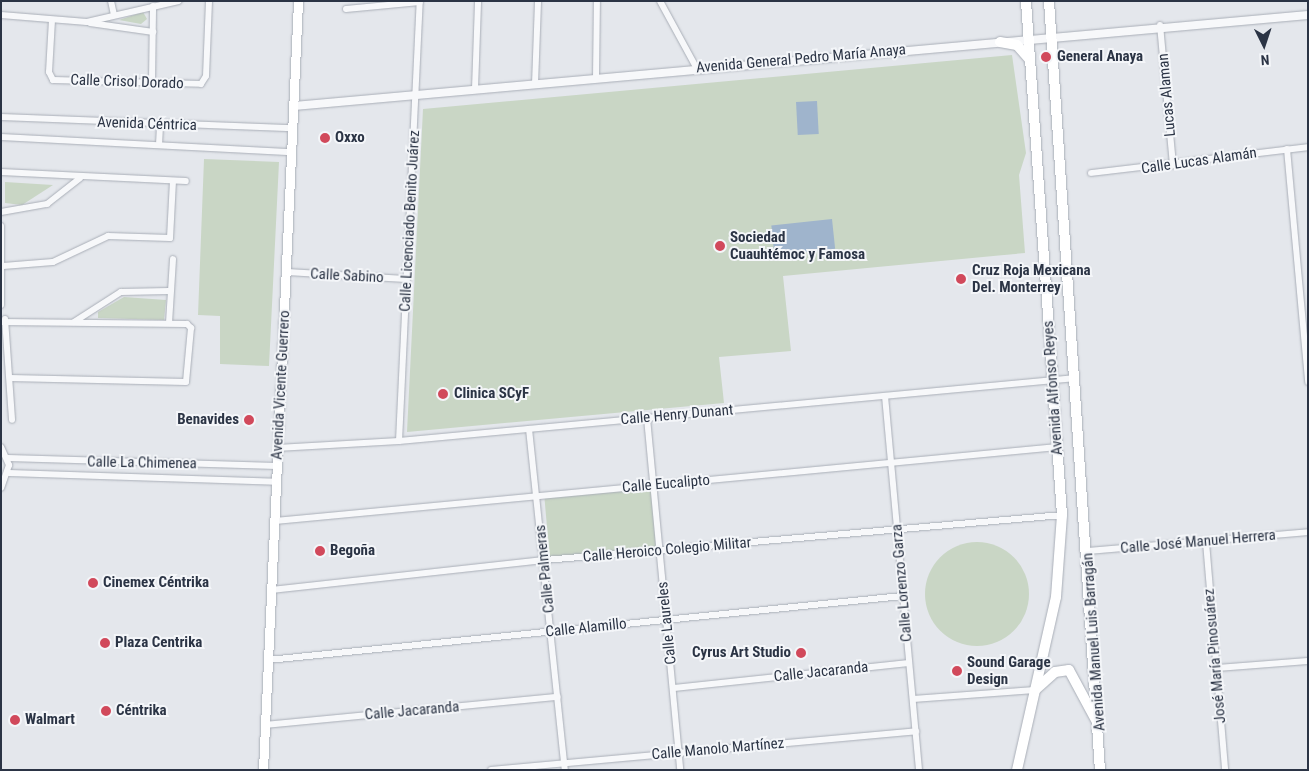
<!DOCTYPE html>
<html>
<head>
<meta charset="utf-8">
<style>
	body { margin:0 }
	#map { position:relative; width:1309px; height:771px; overflow:hidden; background:#e4e7ec; font-family:"Roboto Condensed",sans-serif }
	div>[style] { position:absolute }
	.green>* { inset:0; background:#c9d6c5; transform-origin:0 0 }
	.round { border-radius:50% }
	.water>* { inset:0; background:#9fb4cc; transform-origin:0 0 }
	.roads { filter:drop-shadow(0 0 1px #a9aeb7) drop-shadow(0 0 1px #a9aeb7) }
	.minor>* { height:6px; margin:-3px; padding:0 3px; transform-origin:3px; border-radius:3px; background:#f7f8fa }
	.tertiary>* { height:8px; margin:-4px; padding:0 4px; transform-origin:4px; border-radius:4px; background:#f7f8fa }
	.secondary>* { height:9px; margin:-4.5px; padding:0 4.5px; transform-origin:4.5px; border-radius:4.5px; background:#fff }
	.trunk>* { height:10px; margin:-5px; padding:0 5px; transform-origin:5px; border-radius:5px; background:#fff }
	.dots>* { width:14px; height:14px; translate:-50% -50%; box-sizing:border-box; border:2px solid #f4f6f9; border-radius:50% }
	span { translate:-50% -50%; white-space:nowrap; text-align:center; line-height:1.15; -webkit-text-stroke:4px #f4f6f9; paint-order:stroke }
	.poi-label { font-size:15px; color:#2b3445; font-weight:700 }
	.left { translate:0 -50%; text-align:left }
	.right { translate:-100% -50%; text-align:right }
	.street-label { font-size:15px; color:#2b3445 }
	.frame { position:absolute; inset:0; border:2px solid #2b3445; pointer-events:none }
	.north { position:absolute; left:1239px; top:20px; width:50px; height:50px; -webkit-text-stroke:4px #f4f6f9; paint-order:stroke; rotate:176deg; font-size:14px; font-weight:700; line-height:20px; text-align:center; color:#2b3445 }
	.north::after { content:''; display:block; margin:auto; width:18px; height:22px; background:#2b3445; clip-path:polygon(50% 0,100% 100%,50% 72%,0 100%) }
</style>
</head>
<body>
<div id="map">
	<div class="green">
		<i style="clip-path:polygon(143px 12px,147px 19px,141px 24px,119px 20px)"></i>
		<i style="clip-path:polygon(1012px 55px,1026px 153px,1019px 175px,1025px 253px,783px 276px,791px 351px,719px 357px,724px 403px,407px 432px,423px 109px)"></i>
		<i style="clip-path:polygon(204px 159px,279px 162px,269px 366px,220px 364px,220px 316px,198px 315px)"></i>
		<i style="clip-path:polygon(5px 182px,53px 185px,22px 205px,5px 203px)"></i>
		<i style="clip-path:polygon(124px 297px,166px 300px,164px 320px,98px 318px,98px 312px)"></i>
		<i style="left:651px;top:488px;width:61px;height:107px;rotate:85deg"></i>
		<i class="round" style="left:925px;top:542px;width:104px;height:104px"></i>
	</div>
	<div class="water">
		<i style="left:817px;top:101px;width:33px;height:21px;rotate:87deg"></i>
		<i style="left:832px;top:219px;width:30px;height:61px;rotate:84deg"></i>
	</div>
	<div class="roads">
		<div class="minor">
			<i style="left:111px;top:1px;width:14px;rotate:78deg"></i>
			<i style="left:660px;top:1px;width:77px;rotate:61.4deg"></i>
			<i style="left:346px;top:9px;width:74px;rotate:-5.4deg"></i>
			<i style="left:1px;top:15px;width:86px;rotate:4.7deg"></i>
			<i style="left:87px;top:22px;width:94px;rotate:-12.9deg"></i>
			<i style="left:52px;top:20px;width:52px;rotate:93.3deg"></i>
			<i style="left:49px;top:72px;width:9px;rotate:63deg"></i>
			<i style="left:53px;top:80px;width:148px;rotate:1.5deg"></i>
			<i style="left:201px;top:84px;width:9px;rotate:-58deg"></i>
			<i style="left:206px;top:76px;width:75px;rotate:-87.7deg"></i>
			<i style="left:90px;top:23px;width:64px;rotate:8.1deg"></i>
			<i style="left:1160px;top:25px;width:141px;rotate:84.7deg"></i>
			<i style="left:596px;top:78px;width:77px;rotate:-89.3deg"></i>
			<i style="left:152px;top:82px;width:76px;rotate:-89.2deg"></i>
			<i style="left:535px;top:84px;width:83px;rotate:-87.9deg"></i>
			<i style="left:475px;top:89px;width:88px;rotate:-88deg"></i>
			<i style="left:1px;top:117px;width:292px;rotate:2.2deg"></i>
			<i style="left:1px;top:137px;width:291px;rotate:3deg"></i>
			<i style="left:159px;top:145px;width:21px;rotate:-87deg"></i>
			<i style="left:1287px;top:149px;width:234px;rotate:84.8deg"></i>
			<i style="left:1px;top:172px;width:185px;rotate:2.8deg"></i>
			<i style="left:1091px;top:173px;width:219px;rotate:-6.8deg"></i>
			<i style="left:1px;top:212px;width:47px;rotate:-9.9deg"></i>
			<i style="left:47px;top:204px;width:42px;rotate:-38.2deg"></i>
			<i style="left:1px;top:226px;width:79px;rotate:90deg"></i>
			<i style="left:3px;top:266px;width:50px;rotate:-4.6deg"></i>
			<i style="left:53px;top:262px;width:61px;rotate:-25.3deg"></i>
			<i style="left:108px;top:236px;width:62px;rotate:1.8deg"></i>
			<i style="left:170px;top:238px;width:57px;rotate:-87deg"></i>
			<i style="left:286px;top:272px;width:121px;rotate:3.3deg"></i>
			<i style="left:5px;top:319px;width:101px;rotate:86deg"></i>
			<i style="left:1px;top:322px;width:186px;rotate:0.6deg"></i>
			<i style="left:187px;top:324px;width:6px;rotate:45deg"></i>
			<i style="left:191px;top:328px;width:54px;rotate:95.3deg"></i>
			<i style="left:186px;top:382px;width:176px;rotate:-178.7deg"></i>
			<i style="left:74px;top:322px;width:56px;rotate:-32.6deg"></i>
			<i style="left:121px;top:292px;width:48px;rotate:-1.2deg"></i>
			<i style="left:169px;top:323px;width:64px;rotate:-86.4deg"></i>
			<i style="left:885px;top:396px;width:376px;rotate:84.8deg"></i>
			<i style="left:647px;top:418px;width:354px;rotate:84.6deg"></i>
			<i style="left:529px;top:429px;width:343px;rotate:84deg"></i>
			<i style="left:399px;top:441px;width:441px;rotate:-87.3deg"></i>
			<i style="left:1px;top:447px;width:20px;rotate:66deg"></i>
			<i style="left:9px;top:465px;width:24px;rotate:109deg"></i>
			<i style="left:277px;top:448px;width:122px;rotate:-3.3deg"></i>
			<i style="left:399px;top:441px;width:680px;rotate:-5.32deg"></i>
			<i style="left:8px;top:458px;width:269px;rotate:1.7deg"></i>
			<i style="left:9px;top:473px;width:267px;rotate:1.9deg"></i>
			<i style="left:275px;top:521px;width:786px;rotate:-5.4deg"></i>
			<i style="left:1206px;top:542px;width:229px;rotate:85.2deg"></i>
			<i style="left:1088px;top:551px;width:221px;rotate:-4.9deg"></i>
			<i style="left:272px;top:590px;width:275px;rotate:-6.3deg"></i>
			<i style="left:545px;top:560px;width:519px;rotate:-4.97deg"></i>
			<i style="left:268px;top:660px;width:638px;rotate:-5.76deg"></i>
			<i style="left:1217px;top:668px;width:91px;rotate:-4.4deg"></i>
			<i style="left:674px;top:688px;width:236px;rotate:-6.1deg"></i>
			<i style="left:913px;top:699px;width:122px;rotate:-4.2deg"></i>
			<i style="left:265px;top:725px;width:294px;rotate:-5.5deg"></i>
			<i style="left:491px;top:770px;width:427px;rotate:-5.2deg"></i>
		</div>
		<div class="tertiary">
			<i style="left:294px;top:106px;width:1018px;rotate:-5.13deg"></i>
		</div>
		<div class="secondary">
			<i style="left:263px;top:770px;width:770px;rotate:-87.39deg"></i>
		</div>
		<div class="trunk">
			<i style="left:1049px;top:1px;width:771px;rotate:86.21deg"></i>
			<i style="left:1000px;top:42px;width:17px;rotate:10deg"></i>
			<i style="left:1017px;top:45px;width:18px;rotate:49deg"></i>
			<i style="left:1035px;top:690px;width:27px;rotate:-42deg"></i>
			<i style="left:1055px;top:672px;width:14px;rotate:-8deg"></i>
			<i style="left:1069px;top:670px;width:59px;rotate:61.7deg"></i>
			<i style="left:1017px;top:770px;width:177px;rotate:-77.3deg"></i>
			<i style="left:1056px;top:597px;width:82px;rotate:-85.8deg"></i>
			<i style="left:1062px;top:515px;width:515px;rotate:-94.01deg"></i>
		</div>
	</div>
	<div class="dots">
		<i style="left:1046px;top:57px;background:#d1495b"></i>
		<i style="left:325px;top:138px;background:#d1495b"></i>
		<i style="left:720px;top:246px;background:#d1495b"></i>
		<i style="left:961px;top:279px;background:#d1495b"></i>
		<i style="left:443px;top:394px;background:#d1495b"></i>
		<i style="left:249px;top:420px;background:#d1495b"></i>
		<i style="left:320px;top:551px;background:#d1495b"></i>
		<i style="left:93px;top:583px;background:#d1495b"></i>
		<i style="left:105px;top:643px;background:#d1495b"></i>
		<i style="left:801px;top:653px;background:#d1495b"></i>
		<i style="left:957px;top:671px;background:#d1495b"></i>
		<i style="left:106px;top:711px;background:#d1495b"></i>
		<i style="left:15px;top:720px;background:#d1495b"></i>
	</div>
	<div class="poi-label">
		<span class="left" style="left:1057px;top:57px">General Anaya</span>
		<span class="left" style="left:335px;top:138px">Oxxo</span>
		<span class="left" style="left:730px;top:246px">Sociedad<br>Cuauhtémoc y Famosa</span>
		<span class="left" style="left:972px;top:279px">Cruz Roja Mexicana<br>Del. Monterrey</span>
		<span class="left" style="left:454px;top:394px">Clinica SCyF</span>
		<span class="right" style="left:239px;top:420px">Benavides</span>
		<span class="left" style="left:330px;top:551px">Begoña</span>
		<span class="left" style="left:103px;top:583px">Cinemex Céntrika</span>
		<span class="left" style="left:115px;top:643px">Plaza Centrika</span>
		<span class="right" style="left:791px;top:653px">Cyrus Art Studio</span>
		<span class="left" style="left:967px;top:671px">Sound Garage<br>Design</span>
		<span class="left" style="left:116px;top:711px">Céntrika</span>
		<span class="left" style="left:25px;top:720px">Walmart</span>
	</div>
	<div class="street-label">
		<span style="left:801px;top:59px;rotate:-5deg">Avenida General Pedro María Anaya</span>
		<span style="left:127px;top:82px;rotate:2deg">Calle Crisol Dorado</span>
		<span style="left:1167px;top:95px;rotate:-95deg">Lucas Alaman</span>
		<span style="left:147px;top:124px;rotate:2deg">Avenida Céntrica</span>
		<span style="left:1199px;top:161px;rotate:-8deg">Calle Lucas Alamán</span>
		<span style="left:410px;top:221px;rotate:-87deg">Calle Licenciado Benito Juárez</span>
		<span style="left:347px;top:276px;rotate:3deg">Calle Sabino</span>
		<span style="left:281px;top:385px;rotate:-87deg">Avenida Vicente Guerrero</span>
		<span style="left:1053px;top:388px;rotate:-94deg">Avenida Alfonso Reyes</span>
		<span style="left:677px;top:415px;rotate:-5deg">Calle Henry Dunant</span>
		<span style="left:142px;top:463px;rotate:1deg">Calle La Chimenea</span>
		<span style="left:666px;top:484px;rotate:-5deg">Calle Eucalipto</span>
		<span style="left:1198px;top:542px;rotate:-5deg">Calle José Manuel Herrera</span>
		<span style="left:667px;top:550px;rotate:-5deg">Calle Heroico Colegio Militar</span>
		<span style="left:545px;top:569px;rotate:-96deg">Calle Palmeras</span>
		<span style="left:902px;top:583px;rotate:-95deg">Calle Lorenzo Garza</span>
		<span style="left:667px;top:623px;rotate:-96deg">Calle Laureles</span>
		<span style="left:586px;top:628px;rotate:-6deg">Calle Alamillo</span>
		<span style="left:1094px;top:642px;rotate:-94deg">Avenida Manuel Luis Barragán</span>
		<span style="left:1215px;top:656px;rotate:-95deg">José María Pinosuárez</span>
		<span style="left:821px;top:672px;rotate:-6deg">Calle Jacaranda</span>
		<span style="left:412px;top:711px;rotate:-5deg">Calle Jacaranda</span>
		<span style="left:718px;top:749px;rotate:-5deg">Calle Manolo Martínez</span>
	</div>
	<div class="frame"></div>
	<div class="north">N</div>
</div>
</body>
</html>
